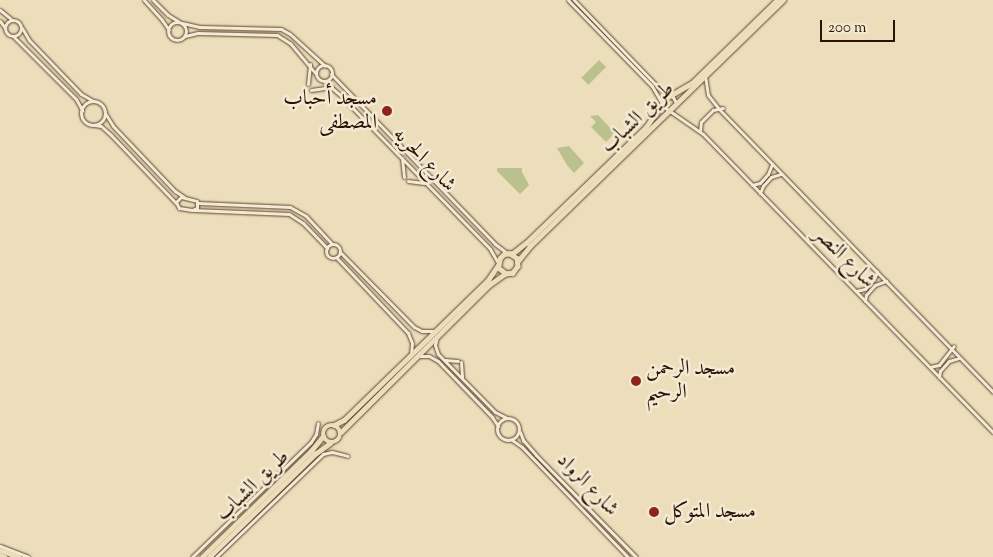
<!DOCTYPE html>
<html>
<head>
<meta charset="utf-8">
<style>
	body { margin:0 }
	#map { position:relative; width:993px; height:557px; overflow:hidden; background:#eddebb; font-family:"Sorts Mill Goudy",Amiri,serif }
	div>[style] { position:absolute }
	.green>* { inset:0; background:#bac18e; transform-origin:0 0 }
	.roads { filter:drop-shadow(0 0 1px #5c4532) drop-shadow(0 0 1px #5c4532) }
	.minor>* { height:3px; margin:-1.5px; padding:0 1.5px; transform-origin:1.5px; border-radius:1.5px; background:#f3ead3 }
	.minor>.ring { margin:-1.5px; padding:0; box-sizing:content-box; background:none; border:3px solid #f3ead3; border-radius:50% }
	.major>* { height:4.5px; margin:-2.25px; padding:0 2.25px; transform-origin:2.25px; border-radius:2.25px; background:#eddebb }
	.major>.ring { margin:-2.25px; padding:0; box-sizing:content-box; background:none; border:4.5px solid #eddebb; border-radius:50% }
	.dots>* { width:14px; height:14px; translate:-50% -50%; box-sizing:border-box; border:2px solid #f3ead3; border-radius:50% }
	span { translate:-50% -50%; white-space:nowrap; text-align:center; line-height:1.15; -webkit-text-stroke:5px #f3ead3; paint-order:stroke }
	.poi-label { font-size:21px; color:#2b1205 }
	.right { translate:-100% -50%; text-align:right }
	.left { translate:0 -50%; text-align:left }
	.street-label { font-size:21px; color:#2b1205 }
	.scale { position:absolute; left:820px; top:20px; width:75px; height:22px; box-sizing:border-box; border:2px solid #2b1205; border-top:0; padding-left:6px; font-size:15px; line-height:18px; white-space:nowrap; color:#2b1205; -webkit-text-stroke:4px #f3ead3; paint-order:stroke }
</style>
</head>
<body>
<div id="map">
	<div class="green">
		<i style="left:599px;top:60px;width:10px;height:25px;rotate:45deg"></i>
		<i style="clip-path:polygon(598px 115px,615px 133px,606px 142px,591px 127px,596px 122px,590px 116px)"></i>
		<i style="clip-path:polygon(569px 146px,584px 163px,574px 173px,567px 165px,557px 148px)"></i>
		<i style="clip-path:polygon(497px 168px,522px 168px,522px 172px,529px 185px,520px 194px,497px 171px)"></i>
	</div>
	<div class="roads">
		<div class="minor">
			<i style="left:144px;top:0;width:27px;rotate:48deg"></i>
			<i style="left:162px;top:20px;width:12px;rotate:55deg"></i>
			<i style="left:153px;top:0;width:21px;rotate:45deg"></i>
			<i style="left:168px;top:15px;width:13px;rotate:32deg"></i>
			<i style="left:568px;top:0;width:120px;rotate:45.7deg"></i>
			<i style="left:652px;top:86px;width:24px;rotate:60deg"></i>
			<i style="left:664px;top:107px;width:47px;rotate:34.7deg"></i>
			<i style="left:703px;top:134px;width:416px;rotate:45.8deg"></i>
			<i style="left:574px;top:0;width:124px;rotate:46deg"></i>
			<i style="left:660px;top:89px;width:15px;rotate:32deg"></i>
			<i style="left:673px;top:97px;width:7px;rotate:63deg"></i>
			<i style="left:0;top:10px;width:14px;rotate:39deg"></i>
			<i class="ring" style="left:5px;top:20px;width:13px;height:13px"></i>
			<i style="left:0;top:21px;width:9px;rotate:54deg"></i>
			<i class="ring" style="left:168px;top:22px;width:15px;height:15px"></i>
			<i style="left:182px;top:23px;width:18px;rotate:13deg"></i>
			<i style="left:200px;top:27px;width:81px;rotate:1.4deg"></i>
			<i style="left:281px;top:29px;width:10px;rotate:29deg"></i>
			<i style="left:290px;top:34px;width:47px;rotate:42.4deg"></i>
			<i style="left:22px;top:28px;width:14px;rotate:60deg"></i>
			<i style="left:29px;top:40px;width:75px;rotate:46.1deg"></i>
			<i style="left:81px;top:94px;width:14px;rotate:30deg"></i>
			<i style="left:185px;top:36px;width:13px;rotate:-13deg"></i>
			<i style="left:198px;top:33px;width:79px;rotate:1.5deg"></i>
			<i style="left:277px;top:35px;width:15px;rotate:32deg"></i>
			<i style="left:290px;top:43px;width:40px;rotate:50deg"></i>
			<i style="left:14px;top:37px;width:88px;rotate:45deg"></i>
			<i style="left:76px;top:99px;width:13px;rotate:61deg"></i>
			<i class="ring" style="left:316px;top:65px;width:13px;height:13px"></i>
			<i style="left:331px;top:74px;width:236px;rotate:46deg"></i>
			<i style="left:495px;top:244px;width:15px;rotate:37deg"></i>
			<i style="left:705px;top:76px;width:19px;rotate:81deg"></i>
			<i style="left:708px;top:95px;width:18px;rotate:52deg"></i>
			<i style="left:719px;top:109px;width:394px;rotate:45.9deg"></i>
			<i style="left:324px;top:81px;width:18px;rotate:41deg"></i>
			<i style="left:338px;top:93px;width:218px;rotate:45.7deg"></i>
			<i style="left:490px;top:249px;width:16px;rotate:60deg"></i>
			<i style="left:308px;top:84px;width:20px;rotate:-84deg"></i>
			<i style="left:311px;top:90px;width:21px;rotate:-8deg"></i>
			<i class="ring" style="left:81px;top:101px;width:21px;height:21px"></i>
			<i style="left:105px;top:113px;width:15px;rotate:58deg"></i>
			<i style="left:113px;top:126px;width:90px;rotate:46.4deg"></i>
			<i style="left:175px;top:191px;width:11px;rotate:34deg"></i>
			<i style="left:94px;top:125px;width:7px;rotate:8deg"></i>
			<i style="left:101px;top:126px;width:13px;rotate:42deg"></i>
			<i style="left:111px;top:135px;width:94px;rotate:46.3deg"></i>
			<i style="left:700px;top:131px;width:9px;rotate:-84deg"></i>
			<i style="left:701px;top:122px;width:17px;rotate:-45deg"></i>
			<i style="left:713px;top:110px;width:10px;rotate:-11deg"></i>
			<i style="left:402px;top:158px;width:19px;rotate:84deg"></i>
			<i style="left:408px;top:181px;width:16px;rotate:7deg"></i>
			<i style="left:752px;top:185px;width:8px;rotate:-14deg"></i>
			<i style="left:760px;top:183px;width:12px;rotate:-48deg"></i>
			<i style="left:768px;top:174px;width:11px;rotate:-68deg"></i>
			<i style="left:760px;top:193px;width:8px;rotate:-67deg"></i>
			<i style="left:763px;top:186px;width:12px;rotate:-48deg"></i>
			<i style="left:771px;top:177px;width:10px;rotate:-17deg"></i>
			<i style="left:181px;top:197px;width:16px;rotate:14deg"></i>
			<i style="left:197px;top:201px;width:7px;rotate:90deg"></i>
			<i style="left:197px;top:208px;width:5px;rotate:158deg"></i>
			<i style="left:192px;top:210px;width:13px;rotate:-171deg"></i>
			<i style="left:179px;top:208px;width:7px;rotate:-117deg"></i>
			<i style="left:176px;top:202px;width:7px;rotate:-45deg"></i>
			<i style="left:198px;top:203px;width:92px;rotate:2.5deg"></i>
			<i style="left:290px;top:207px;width:18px;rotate:29deg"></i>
			<i style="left:306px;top:216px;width:38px;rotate:47deg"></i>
			<i style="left:194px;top:210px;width:95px;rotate:2.4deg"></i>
			<i style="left:289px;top:214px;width:17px;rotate:33deg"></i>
			<i style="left:303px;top:223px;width:35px;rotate:46deg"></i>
			<i class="ring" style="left:326px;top:244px;width:11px;height:11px"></i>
			<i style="left:340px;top:252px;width:105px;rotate:45.4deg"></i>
			<i style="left:414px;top:327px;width:9px;rotate:27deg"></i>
			<i style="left:422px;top:331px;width:13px"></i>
			<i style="left:336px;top:257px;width:105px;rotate:46.5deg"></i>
			<i style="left:408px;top:333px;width:11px;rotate:68deg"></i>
			<i style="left:412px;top:343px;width:11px;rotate:95deg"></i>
			<i style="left:856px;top:291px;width:9px;rotate:-13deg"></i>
			<i style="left:865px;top:289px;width:13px;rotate:-48deg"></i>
			<i style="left:874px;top:279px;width:8px;rotate:-67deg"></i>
			<i style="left:865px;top:301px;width:6px;rotate:-81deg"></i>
			<i style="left:866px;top:295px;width:13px;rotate:-48deg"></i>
			<i style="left:875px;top:285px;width:12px;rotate:-20deg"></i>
			<i style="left:437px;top:337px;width:8px;rotate:104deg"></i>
			<i style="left:435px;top:345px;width:9px;rotate:72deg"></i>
			<i style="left:438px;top:354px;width:81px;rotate:45.5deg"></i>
			<i style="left:495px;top:412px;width:13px;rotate:27deg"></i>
			<i style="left:418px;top:356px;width:11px"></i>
			<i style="left:429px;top:356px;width:10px;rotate:29deg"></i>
			<i style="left:438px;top:361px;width:78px;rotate:46deg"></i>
			<i style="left:492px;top:417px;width:11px;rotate:56deg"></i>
			<i style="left:445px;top:360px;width:13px;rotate:4deg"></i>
			<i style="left:461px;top:362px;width:16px;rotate:86deg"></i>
			<i style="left:930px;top:367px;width:9px;rotate:-13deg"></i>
			<i style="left:939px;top:365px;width:24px;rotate:-52deg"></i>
			<i style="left:939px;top:377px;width:6px;rotate:-81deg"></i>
			<i style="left:940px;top:371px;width:13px;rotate:-48deg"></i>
			<i style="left:949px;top:361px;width:10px;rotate:-17deg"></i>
			<i class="ring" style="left:497px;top:418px;width:19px;height:19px"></i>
			<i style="left:520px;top:432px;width:9px;rotate:69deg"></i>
			<i style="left:523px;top:440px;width:20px;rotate:49deg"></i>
			<i style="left:536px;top:455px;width:143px;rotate:45.6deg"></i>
			<i style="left:512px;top:440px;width:12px;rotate:35deg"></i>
			<i style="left:522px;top:447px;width:153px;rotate:46.1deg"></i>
			<i style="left:0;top:546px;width:30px;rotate:21deg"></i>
			<i style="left:192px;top:557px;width:165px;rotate:-44deg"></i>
			<i style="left:311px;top:442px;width:9px;rotate:-58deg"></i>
			<i style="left:316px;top:434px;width:11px;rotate:-80deg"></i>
			<i style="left:216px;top:557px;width:149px;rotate:-43.9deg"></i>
			<i style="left:323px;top:454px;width:9px;rotate:-13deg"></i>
			<i style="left:332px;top:452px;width:16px;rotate:14deg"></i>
		</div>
		<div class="major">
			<i style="left:509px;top:253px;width:9px;rotate:32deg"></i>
			<i style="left:517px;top:258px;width:8px;rotate:83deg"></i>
			<i style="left:518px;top:266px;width:9px;rotate:126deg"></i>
			<i style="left:513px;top:273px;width:7px;rotate:172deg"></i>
			<i style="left:506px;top:274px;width:10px;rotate:-143deg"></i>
			<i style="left:498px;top:268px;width:10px;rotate:-79deg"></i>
			<i style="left:500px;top:258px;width:6px;rotate:-45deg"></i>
			<i style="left:504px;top:254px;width:9px;rotate:-6deg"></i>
			<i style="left:513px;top:253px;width:16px;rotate:-38deg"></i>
			<i style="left:526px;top:243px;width:167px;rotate:-44deg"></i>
			<i style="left:646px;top:127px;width:35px;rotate:-55deg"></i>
			<i style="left:666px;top:98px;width:30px;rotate:-30deg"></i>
			<i style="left:692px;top:83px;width:119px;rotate:-44.3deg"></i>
			<i style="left:518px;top:261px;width:19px;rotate:-51deg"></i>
			<i style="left:530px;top:246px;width:353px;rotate:-44.2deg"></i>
			<i class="ring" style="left:323px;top:425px;width:13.5px;height:13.5px"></i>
			<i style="left:334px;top:425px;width:11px;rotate:-27deg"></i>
			<i style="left:344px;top:420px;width:201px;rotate:-44.2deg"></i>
			<i style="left:488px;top:280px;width:18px;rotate:-56deg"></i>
			<i style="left:341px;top:432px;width:209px;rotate:-44.8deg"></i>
			<i style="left:489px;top:285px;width:19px;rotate:-35deg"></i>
			<i style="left:0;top:550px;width:20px;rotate:20deg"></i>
			<i style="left:0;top:555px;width:5px;rotate:22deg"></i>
			<i style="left:202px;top:557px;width:152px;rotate:-44.2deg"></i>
			<i style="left:311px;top:451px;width:19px;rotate:-51deg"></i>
			<i style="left:209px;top:557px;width:148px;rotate:-44.2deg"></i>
			<i style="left:315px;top:454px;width:19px;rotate:-36deg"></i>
		</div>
	</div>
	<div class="dots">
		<i style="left:387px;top:111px;background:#8f2418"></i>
		<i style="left:636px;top:381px;background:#8f2418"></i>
		<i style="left:654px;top:512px;background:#8f2418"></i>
	</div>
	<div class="poi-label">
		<span class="right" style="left:377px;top:111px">مسجد أحباب<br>المصطفى</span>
		<span class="left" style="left:646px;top:381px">مسجد الرحمن<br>الرحيم</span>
		<span class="left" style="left:664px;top:512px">مسجد المتوكل</span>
	</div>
	<div class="street-label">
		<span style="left:638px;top:118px;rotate:-44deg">طريق الشباب</span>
		<span style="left:424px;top:160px;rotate:46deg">شارع الحريه</span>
		<span style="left:844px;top:258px;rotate:45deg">شارع النصر</span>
		<span style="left:587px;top:485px;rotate:46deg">شارع الرواد</span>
		<span style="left:253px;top:486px;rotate:-44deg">طريق الشباب</span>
	</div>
	<div class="scale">200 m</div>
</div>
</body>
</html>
